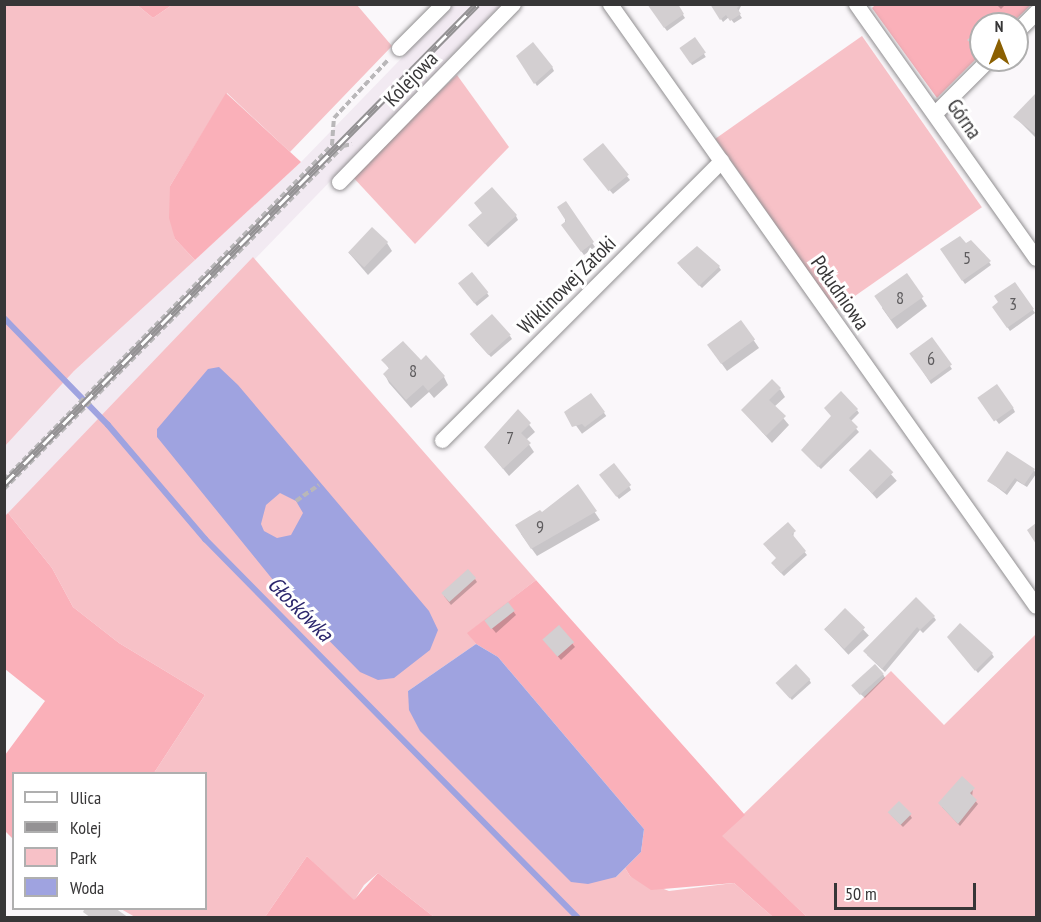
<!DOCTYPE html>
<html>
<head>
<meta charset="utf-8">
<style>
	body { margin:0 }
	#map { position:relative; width:1041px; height:922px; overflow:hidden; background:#faf7fa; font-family:"PT Sans Narrow",sans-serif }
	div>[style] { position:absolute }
	.built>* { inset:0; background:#f2eaf2 }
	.green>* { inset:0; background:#f7c1c7; transform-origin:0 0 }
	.forest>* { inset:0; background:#fab0b9 }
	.water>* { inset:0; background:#9fa3e0 }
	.shadow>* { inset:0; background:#0003; transform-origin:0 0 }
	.stream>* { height:6px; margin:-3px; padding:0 3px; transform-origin:3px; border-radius:3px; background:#9fa3e0 }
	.building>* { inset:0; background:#d3cfd1; transform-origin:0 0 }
	.path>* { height:4px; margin-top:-2px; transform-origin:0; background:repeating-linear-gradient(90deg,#b9b7b9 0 6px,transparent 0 9px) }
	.roads { filter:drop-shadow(0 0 2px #918f91) drop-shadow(0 0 2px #918f91) }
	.minor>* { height:15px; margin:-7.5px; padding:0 7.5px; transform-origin:7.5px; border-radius:7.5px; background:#fff }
	.rail>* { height:7px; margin-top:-3.5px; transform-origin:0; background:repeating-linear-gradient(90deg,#fff 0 14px,#949294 0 28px); box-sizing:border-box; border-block:2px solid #949294 }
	span { translate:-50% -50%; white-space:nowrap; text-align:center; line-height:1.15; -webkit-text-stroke:6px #fff; paint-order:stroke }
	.number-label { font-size:18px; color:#5e5c5e }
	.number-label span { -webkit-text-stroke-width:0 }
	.street-label { font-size:21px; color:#373637 }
	.water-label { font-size:22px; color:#2c276d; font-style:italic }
	.frame { position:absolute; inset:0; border:6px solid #373637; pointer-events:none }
	.legend { position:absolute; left:12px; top:772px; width:195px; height:138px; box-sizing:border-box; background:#fff; border:2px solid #afafaf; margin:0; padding:8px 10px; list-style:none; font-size:18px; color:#373637 }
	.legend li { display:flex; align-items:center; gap:12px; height:30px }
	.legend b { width:30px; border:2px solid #afafaf }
	.north { position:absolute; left:969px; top:12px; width:60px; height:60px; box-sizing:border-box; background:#fff; border:2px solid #afafaf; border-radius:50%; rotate:0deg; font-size:16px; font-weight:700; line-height:24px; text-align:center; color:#373637 }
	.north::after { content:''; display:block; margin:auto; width:21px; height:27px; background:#8b6002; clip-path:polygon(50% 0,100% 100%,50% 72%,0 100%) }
	.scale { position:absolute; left:834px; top:883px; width:142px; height:27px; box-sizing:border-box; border:3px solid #373637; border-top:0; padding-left:8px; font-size:18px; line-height:21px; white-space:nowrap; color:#373637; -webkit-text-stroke:4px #fff; paint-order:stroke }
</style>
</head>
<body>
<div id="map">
	<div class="built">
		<i style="clip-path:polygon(453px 5px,501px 5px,5px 517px,5px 446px,74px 371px,301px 162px)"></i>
	</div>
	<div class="green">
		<i style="clip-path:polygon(5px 5px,137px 5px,153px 18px,172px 5px,357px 5px,392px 46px,290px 152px,227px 93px,170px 186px,175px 239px,195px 260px,74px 371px,5px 446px)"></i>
		<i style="left:862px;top:36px;width:209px;height:179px;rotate:55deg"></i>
		<i style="clip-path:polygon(457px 75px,509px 147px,415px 244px,351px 175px)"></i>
		<i style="clip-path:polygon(253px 257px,536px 580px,468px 633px,476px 644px,408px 691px,616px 877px,625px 868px,630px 876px,669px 891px,734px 883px,773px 917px,434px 917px,378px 873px,364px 885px,354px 901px,307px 856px,265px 917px,135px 917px,121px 909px,206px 908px,206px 774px,154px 773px,205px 695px,119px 643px,73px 607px,52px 568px,8px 513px)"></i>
		<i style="clip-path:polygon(1035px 635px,1036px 917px,807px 917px,721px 836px,891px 671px,944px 725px)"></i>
	</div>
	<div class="forest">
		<i style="clip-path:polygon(876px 4px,1031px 5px,1011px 24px,981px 24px,981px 54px,937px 98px,872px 8px)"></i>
		<i style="clip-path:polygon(137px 5px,172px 5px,153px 18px)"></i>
		<i style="clip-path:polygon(226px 93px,301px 162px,195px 260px,175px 239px,169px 218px,170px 186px)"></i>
		<i style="clip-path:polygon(8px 513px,52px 568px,73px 607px,119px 643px,205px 695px,154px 773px,14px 774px,13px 839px,5px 831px,5px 755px,45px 701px,5px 669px,4px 517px)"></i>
		<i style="clip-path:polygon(536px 580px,745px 815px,722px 836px,807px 917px,773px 917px,734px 883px,651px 890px,630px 876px,625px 868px,641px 852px,644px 829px,498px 657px,476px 644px,467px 633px)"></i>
		<i style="clip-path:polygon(307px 856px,354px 900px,378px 873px,434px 917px,265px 917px)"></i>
	</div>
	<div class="water">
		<i style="clip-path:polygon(evenodd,219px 367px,238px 385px,429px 611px,438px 630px,430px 650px,394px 678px,378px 680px,360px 672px,290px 601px,157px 437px,157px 429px,208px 369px,219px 367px,280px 493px,296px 501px,303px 513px,291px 535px,277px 538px,264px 531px,261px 524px,266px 505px,280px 493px)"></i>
		<i style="clip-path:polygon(476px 644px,498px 657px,644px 829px,641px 852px,616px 877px,588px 884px,571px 882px,420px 731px,409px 710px,408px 691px)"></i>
	</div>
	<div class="shadow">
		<i style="clip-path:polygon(648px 4px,676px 4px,685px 18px,667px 31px)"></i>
		<i style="clip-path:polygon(711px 4px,742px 4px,738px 12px,742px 18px,734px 23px,729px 17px,723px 22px)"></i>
		<i style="clip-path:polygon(996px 4px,1006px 4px,1001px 9px)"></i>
		<i style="left:695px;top:39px;width:21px;height:16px;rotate:59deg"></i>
		<i style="clip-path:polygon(969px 40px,978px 40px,980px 44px,975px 48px)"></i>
		<i style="clip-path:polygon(518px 56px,552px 67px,554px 71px,537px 86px)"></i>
		<i style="clip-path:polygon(1036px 95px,1036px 138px,1015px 117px)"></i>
		<i style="clip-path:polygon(603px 145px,630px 180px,613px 194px,587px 164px)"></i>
		<i style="clip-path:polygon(565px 203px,595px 247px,584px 255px,565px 229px)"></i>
		<i style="clip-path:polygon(484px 214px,516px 216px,518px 220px,488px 247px,472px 229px)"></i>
		<i style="clip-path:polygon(387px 243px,392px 251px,368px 275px,349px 253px)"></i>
		<i style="clip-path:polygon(966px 245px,984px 254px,991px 265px,965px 284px,942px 250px)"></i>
		<i style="clip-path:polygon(681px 267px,719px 267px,721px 270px,702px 288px)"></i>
		<i style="clip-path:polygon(906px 275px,927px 306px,897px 329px,882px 308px)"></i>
		<i style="clip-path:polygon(1015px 284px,1035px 313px,1010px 331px,994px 307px)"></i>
		<i style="clip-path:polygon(462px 287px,487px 293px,489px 296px,477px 306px)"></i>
		<i style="clip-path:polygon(741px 322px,759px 348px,727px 371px,714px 353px)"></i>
		<i style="clip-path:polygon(510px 336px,512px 339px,491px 357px,475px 340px)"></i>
		<i style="clip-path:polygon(911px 353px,950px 366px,952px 369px,931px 384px)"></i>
		<i style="clip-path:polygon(383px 360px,421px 362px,444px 377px,448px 385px,434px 398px,429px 392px,411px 408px,389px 383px,385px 375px,390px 370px)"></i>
		<i style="clip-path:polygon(780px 389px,785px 397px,774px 407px,789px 425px,772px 443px,743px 411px)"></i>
		<i style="left:591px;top:395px;width:26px;height:30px;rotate:54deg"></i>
		<i style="clip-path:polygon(982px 402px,1013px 408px,1015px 412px,999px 424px)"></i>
		<i style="clip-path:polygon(857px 410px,859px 413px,850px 422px,859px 432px,821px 469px,805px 453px)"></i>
		<i style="clip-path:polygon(518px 411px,535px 432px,526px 440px,534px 452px,509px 476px,486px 448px)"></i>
		<i style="left:870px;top:451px;width:40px;height:27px;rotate:48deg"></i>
		<i style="clip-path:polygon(1034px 470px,1036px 474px,1027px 487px,1017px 481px,1007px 495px,989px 481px)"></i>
		<i style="clip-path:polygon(603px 478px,629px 486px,631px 490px,619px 499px)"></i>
		<i style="clip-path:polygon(577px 486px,600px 520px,537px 556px,521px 534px)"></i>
		<i style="clip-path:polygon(794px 532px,793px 538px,807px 555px,784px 576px,775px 567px,778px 559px,767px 548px)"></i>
		<i style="clip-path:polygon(475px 579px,477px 582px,451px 605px,444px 596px)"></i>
		<i style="clip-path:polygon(508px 604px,516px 615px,496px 633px,490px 626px)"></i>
		<i style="left:845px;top:610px;width:35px;height:28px;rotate:47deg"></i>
		<i style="clip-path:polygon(934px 617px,936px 620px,923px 633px,920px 630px,885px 672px,867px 655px)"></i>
		<i style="clip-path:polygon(559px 627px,575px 647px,561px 660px,547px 644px)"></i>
		<i style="clip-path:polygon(951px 640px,992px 654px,994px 657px,978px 673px)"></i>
		<i style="clip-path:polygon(883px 674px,885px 678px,865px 698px,856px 690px)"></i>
		<i style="clip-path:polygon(809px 679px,811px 683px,792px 700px,780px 687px)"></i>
		<i style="clip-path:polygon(973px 789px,972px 797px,978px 804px,960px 826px,942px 807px)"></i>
		<i style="clip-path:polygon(891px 815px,910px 815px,912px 818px,903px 827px)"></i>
	</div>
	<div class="stream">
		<i style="left:4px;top:318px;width:149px;rotate:45.8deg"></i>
		<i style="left:108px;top:425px;width:150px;rotate:49.6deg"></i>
		<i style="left:205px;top:539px;width:532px;rotate:45.46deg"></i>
	</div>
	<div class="building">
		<i style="clip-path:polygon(647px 4px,678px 4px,684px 14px,664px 28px)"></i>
		<i style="clip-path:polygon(710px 4px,741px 4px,737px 8px,741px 14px,730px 21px,726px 15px,720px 20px)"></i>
		<i style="clip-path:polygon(974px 34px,979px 39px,973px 45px,967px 40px)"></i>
		<i style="left:695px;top:37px;width:19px;height:19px;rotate:55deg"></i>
		<i style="clip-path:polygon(533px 42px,553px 67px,534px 84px,516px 56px)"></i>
		<i style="clip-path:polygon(1036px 93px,1036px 134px,1013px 117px)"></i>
		<i style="left:603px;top:143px;width:41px;height:26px;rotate:51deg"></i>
		<i style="clip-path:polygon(492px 187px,517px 215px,485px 244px,468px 225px,482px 213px,474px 203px)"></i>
		<i style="clip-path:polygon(566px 201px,594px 242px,581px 252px,561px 225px,566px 221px,557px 207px)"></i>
		<i style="left:372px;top:227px;width:22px;height:35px;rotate:43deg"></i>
		<i style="clip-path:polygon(960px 236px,966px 243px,971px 240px,991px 261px,962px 281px,940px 249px)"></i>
		<i style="clip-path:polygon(697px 246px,720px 266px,699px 286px,677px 263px)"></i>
		<i style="left:472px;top:272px;width:26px;height:18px;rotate:51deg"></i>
		<i style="left:907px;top:273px;width:29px;height:40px;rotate:55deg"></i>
		<i style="clip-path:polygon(1015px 282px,1034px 309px,1007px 328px,992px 307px,998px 302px,994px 296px)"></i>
		<i style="left:492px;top:314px;width:28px;height:30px;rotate:48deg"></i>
		<i style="left:741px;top:320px;width:24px;height:42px;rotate:54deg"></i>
		<i style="left:932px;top:337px;width:34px;height:28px;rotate:54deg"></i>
		<i style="clip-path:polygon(403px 341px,421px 360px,426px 355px,445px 376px,428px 391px,423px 385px,406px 400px,383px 374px,389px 368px,381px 360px)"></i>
		<i style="clip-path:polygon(772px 379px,781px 388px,769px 400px,786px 416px,766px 436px,741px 410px)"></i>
		<i style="left:997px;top:384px;width:29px;height:24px;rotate:55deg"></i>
		<i style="clip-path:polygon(841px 391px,858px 409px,849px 418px,858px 427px,818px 467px,801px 450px,831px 416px,824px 408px)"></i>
		<i style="clip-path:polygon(591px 393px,605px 412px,585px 427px,582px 424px,572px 427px,564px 412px)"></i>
		<i style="clip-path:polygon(518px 409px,531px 423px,521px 433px,531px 443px,503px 469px,484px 447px)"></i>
		<i style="left:870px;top:449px;width:33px;height:30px;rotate:45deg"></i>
		<i style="clip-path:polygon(1007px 451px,1035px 469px,1024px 485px,1015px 478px,1005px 492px,987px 481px)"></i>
		<i style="left:614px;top:463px;width:28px;height:19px;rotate:52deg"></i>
		<i style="clip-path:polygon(578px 484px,597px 511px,531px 549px,515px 525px,540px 510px,542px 512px)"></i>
		<i style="clip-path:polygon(788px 522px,796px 531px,792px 534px,806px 551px,781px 573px,771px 563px,776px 558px,763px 544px)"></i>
		<i style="clip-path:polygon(1036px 523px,1036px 544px,1027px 530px)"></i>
		<i style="left:468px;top:569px;width:12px;height:36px;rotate:48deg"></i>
		<i style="clip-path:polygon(916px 597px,935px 616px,920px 630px,917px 627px,882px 669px,863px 651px)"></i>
		<i style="left:508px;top:602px;width:11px;height:30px;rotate:52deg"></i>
		<i style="left:845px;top:608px;width:28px;height:30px;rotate:44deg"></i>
		<i style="clip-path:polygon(960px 623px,993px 653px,975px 671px,947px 637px)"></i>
		<i style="left:559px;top:625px;width:23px;height:22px;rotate:49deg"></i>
		<i style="left:796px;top:664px;width:21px;height:28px;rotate:47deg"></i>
		<i style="left:875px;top:664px;width:13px;height:32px;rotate:48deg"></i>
		<i style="clip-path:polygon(962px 776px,975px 788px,970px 793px,977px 800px,958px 824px,938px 803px)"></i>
		<i style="left:899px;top:801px;width:18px;height:16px;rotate:45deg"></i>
		<i style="clip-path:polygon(85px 908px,115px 908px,129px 918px,91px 918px,83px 912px)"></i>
	</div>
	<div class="path">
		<i style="left:4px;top:480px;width:469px;rotate:-45.6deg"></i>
		<i style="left:332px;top:145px;width:27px;rotate:-86deg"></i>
		<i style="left:334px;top:118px;width:79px;rotate:-47deg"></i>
		<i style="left:4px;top:489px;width:482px;rotate:-45.3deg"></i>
		<i style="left:343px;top:146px;width:9px;rotate:-13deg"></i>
		<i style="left:296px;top:501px;width:28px;rotate:-35deg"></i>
	</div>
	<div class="roads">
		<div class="minor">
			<i style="left:610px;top:4px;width:737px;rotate:54.72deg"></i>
			<i style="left:856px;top:4px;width:311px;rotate:54.7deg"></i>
			<i style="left:1017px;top:31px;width:27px;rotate:-45deg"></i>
			<i style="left:399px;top:48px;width:62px;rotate:-45deg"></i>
			<i style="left:935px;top:113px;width:75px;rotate:-45deg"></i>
			<i style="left:339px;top:182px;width:249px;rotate:-45.7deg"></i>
			<i style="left:442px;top:440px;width:395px;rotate:-45deg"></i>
		</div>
	</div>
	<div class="rail">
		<i style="left:4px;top:484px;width:674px;rotate:-45.42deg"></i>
	</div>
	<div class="number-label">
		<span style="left:967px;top:258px">5</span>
		<span style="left:900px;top:298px">8</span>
		<span style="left:1013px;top:304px">3</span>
		<span style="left:931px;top:359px">6</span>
		<span style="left:413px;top:371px">8</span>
		<span style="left:510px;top:438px">7</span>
		<span style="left:540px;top:527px">9</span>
	</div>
	<div class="street-label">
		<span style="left:411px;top:79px;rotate:-46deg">Kolejowa</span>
		<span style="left:964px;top:119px;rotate:55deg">Górna</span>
		<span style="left:567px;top:285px;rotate:-45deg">Wiklinowej Zatoki</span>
		<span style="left:840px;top:293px;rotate:55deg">Południowa</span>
	</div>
	<div class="water-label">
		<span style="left:300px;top:609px;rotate:45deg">Głoskówka</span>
	</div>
	<div class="frame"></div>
	<ul class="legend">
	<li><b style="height:8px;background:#fff"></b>Ulica</li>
	<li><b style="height:8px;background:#949294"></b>Kolej</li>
	<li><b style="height:16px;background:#f7c1c7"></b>Park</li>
	<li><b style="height:16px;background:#9fa3e0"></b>Woda</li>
	</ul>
	<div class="north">N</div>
	<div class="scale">50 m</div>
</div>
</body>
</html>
